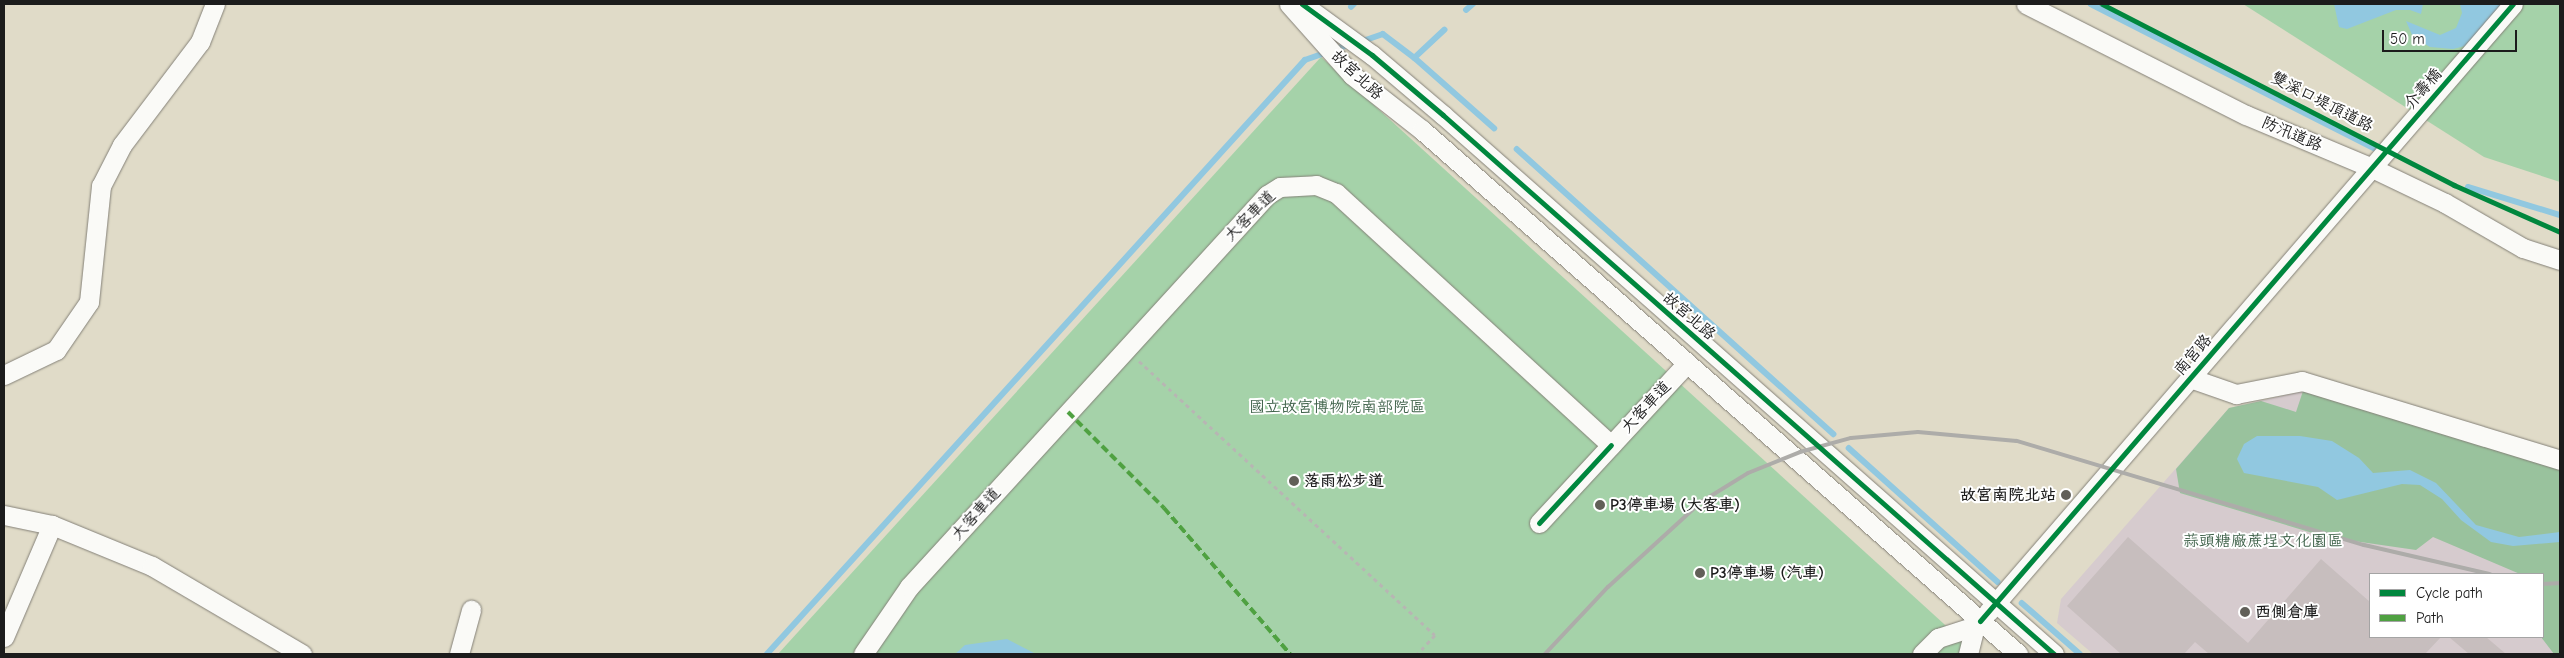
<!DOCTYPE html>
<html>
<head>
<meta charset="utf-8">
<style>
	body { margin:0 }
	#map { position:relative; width:2564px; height:658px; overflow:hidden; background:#e0dbc8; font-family:"Comic Neue","LXGW WenKai TC",sans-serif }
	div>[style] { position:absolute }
	.industrial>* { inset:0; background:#d6cbce }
	.green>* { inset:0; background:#a5d2a9 }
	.forest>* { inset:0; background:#99c29d }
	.water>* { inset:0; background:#91c8e0 }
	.stream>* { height:5.5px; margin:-2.75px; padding:0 2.75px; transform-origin:2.75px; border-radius:2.75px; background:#91c8e0 }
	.building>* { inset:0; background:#c7bebe }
	.path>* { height:3px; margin-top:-1.5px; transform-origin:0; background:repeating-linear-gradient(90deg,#b7b6b3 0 4px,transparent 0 8px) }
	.roads { filter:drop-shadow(0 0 1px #848178) drop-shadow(0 0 1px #848178) }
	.minor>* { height:19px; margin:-9.5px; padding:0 9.5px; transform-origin:9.5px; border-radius:9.5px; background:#fafaf7 }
	.rail>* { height:4px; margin:-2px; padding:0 2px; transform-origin:2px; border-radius:2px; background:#adaca9 }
	.quiet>* { height:4px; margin-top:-2px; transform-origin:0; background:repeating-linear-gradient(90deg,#4fa141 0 8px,transparent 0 12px) }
	.cycleway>* { height:5px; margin:-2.5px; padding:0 2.5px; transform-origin:2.5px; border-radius:2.5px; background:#00873e }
	.dots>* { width:14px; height:14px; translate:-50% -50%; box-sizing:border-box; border:2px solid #fff; border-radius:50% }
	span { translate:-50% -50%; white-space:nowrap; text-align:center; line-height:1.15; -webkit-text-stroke:4px #fff; paint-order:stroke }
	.street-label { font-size:16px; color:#1c1c1c }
	.park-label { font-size:16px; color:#3f624a }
	.poi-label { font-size:16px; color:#1c1c1c; font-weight:700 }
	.left { translate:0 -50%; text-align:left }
	.right { translate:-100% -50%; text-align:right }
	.frame { position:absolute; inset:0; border:5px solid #1c1c1c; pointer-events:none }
	.legend { position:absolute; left:2369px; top:573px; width:175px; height:65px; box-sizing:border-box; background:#fff; border:1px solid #a4a4a4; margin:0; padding:6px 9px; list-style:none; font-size:15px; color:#1c1c1c }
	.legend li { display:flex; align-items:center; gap:10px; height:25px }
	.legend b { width:25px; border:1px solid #a4a4a4 }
	.scale { position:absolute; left:2382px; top:30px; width:135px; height:22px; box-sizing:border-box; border:2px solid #1c1c1c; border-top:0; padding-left:6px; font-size:15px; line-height:18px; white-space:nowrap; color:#1c1c1c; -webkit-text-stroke:4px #fff; paint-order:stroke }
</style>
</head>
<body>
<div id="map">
	<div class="industrial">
		<i style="clip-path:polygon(evenodd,2303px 391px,2560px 469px,2560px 654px,2093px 654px,2057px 623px,2061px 599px,2229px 408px,2303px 391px,2370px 574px,2543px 574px,2543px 637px,2370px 637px,2370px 574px)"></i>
	</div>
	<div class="green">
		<i style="clip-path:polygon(2243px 4px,2560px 4px,2560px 182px,2484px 157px)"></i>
		<i style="clip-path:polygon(1321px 57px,1977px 654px,778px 654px)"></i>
	</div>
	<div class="forest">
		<i style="clip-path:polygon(2303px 391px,2560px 469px,2560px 654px,2554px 654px,2541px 637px,2543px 574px,2520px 574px,2433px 537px,2416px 550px,2326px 537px,2180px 493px,2176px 469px,2229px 408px,2261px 401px,2296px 412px)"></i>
	</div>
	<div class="water">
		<i style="clip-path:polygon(2334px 4px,2423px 4px,2421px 14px,2410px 10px,2396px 10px,2347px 29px,2339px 27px)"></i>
		<i style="clip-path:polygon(2460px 4px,2507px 4px,2473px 44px,2453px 49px,2430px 47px,2413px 37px,2406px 21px,2440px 35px,2456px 28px,2462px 13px)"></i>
		<i style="clip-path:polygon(2257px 436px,2300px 436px,2332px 441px,2359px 458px,2373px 473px,2410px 470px,2436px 483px,2476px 525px,2519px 537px,2560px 532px,2560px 542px,2513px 546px,2491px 542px,2461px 520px,2442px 499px,2420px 485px,2402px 484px,2337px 500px,2318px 487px,2244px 473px,2237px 459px,2244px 444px)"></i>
		<i style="clip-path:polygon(1007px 639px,1036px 654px,955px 654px,965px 645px)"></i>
	</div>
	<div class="stream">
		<i style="left:2091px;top:4px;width:321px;rotate:27deg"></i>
		<i style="left:1351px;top:7px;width:4px;rotate:-45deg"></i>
		<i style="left:1466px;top:10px;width:9px;rotate:-41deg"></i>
		<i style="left:1445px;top:30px;width:41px;rotate:137deg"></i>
		<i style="left:1415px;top:58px;width:106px;rotate:41.5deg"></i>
		<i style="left:1360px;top:42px;width:24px;rotate:-19deg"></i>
		<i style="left:1383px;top:34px;width:40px;rotate:37deg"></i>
		<i style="left:1517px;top:149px;width:426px;rotate:42deg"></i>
		<i style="left:2468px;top:187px;width:96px;rotate:16.9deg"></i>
		<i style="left:1849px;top:448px;width:200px;rotate:42deg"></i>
		<i style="left:2022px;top:603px;width:77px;rotate:41.3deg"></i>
		<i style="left:767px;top:654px;width:801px;rotate:-47.83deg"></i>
		<i style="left:1305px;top:60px;width:49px;rotate:-19.2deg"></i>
	</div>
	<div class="building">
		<i style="clip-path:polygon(2128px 537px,2248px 643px,2321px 559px,2370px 602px,2370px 637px,2441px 637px,2425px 654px,2209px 654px,2195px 642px,2184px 654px,2121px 654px,2067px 606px)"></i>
		<i style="clip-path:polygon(2449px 637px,2486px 637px,2506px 654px,2469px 654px)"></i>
	</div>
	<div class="path">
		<i style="left:1139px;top:361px;width:403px;rotate:42.8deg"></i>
		<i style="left:1435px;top:635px;width:26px;rotate:133deg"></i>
	</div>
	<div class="roads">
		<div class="minor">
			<i style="left:1289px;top:4px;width:95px;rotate:48.4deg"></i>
			<i style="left:1352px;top:75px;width:89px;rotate:38.2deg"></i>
			<i style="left:1422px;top:130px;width:794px;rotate:41.32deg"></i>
			<i style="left:1302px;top:4px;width:87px;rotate:36.1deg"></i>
			<i style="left:1372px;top:55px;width:93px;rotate:40.2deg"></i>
			<i style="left:1443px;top:115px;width:815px;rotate:41.42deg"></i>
			<i style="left:2026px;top:4px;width:246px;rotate:26.8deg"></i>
			<i style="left:2246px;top:115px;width:137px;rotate:22.8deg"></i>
			<i style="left:2372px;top:168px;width:81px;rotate:25.6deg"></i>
			<i style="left:2445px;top:203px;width:90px;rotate:30deg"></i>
			<i style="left:2523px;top:248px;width:39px;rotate:18deg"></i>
			<i style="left:4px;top:375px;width:58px;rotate:-25.7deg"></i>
			<i style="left:56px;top:350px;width:58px;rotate:-55.5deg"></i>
			<i style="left:89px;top:302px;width:117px;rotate:-84.1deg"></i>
			<i style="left:101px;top:186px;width:46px;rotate:-62.9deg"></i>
			<i style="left:122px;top:145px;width:129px;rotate:-52.9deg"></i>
			<i style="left:200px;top:42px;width:41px;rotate:-68.5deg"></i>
			<i style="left:2190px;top:378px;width:49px;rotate:19.2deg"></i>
			<i style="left:2236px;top:394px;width:67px;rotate:-11.1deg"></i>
			<i style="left:2302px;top:381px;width:270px;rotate:17deg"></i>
			<i style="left:4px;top:515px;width:49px;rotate:11.8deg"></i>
			<i style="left:52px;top:525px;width:108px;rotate:22.3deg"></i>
			<i style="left:152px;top:566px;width:174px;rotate:30.4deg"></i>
			<i style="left:1539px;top:523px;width:218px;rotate:-47.2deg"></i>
			<i style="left:1988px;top:612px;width:803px;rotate:-49.19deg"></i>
			<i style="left:4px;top:637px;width:122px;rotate:-66.8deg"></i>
			<i style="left:459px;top:654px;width:46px;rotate:-74.7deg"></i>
			<i style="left:863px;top:654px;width:81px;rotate:-55.5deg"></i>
			<i style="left:909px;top:587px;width:531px;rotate:-47.6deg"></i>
			<i style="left:1267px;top:195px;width:15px;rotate:-32deg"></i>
			<i style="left:1280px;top:187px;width:36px;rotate:-3deg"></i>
			<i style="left:1316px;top:185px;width:22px;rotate:22deg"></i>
			<i style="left:1336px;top:193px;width:373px;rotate:42.5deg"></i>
			<i style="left:1922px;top:654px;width:23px;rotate:-45deg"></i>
			<i style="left:1938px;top:638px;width:39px;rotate:-18deg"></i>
			<i style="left:1975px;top:626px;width:29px;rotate:104deg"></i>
		</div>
	</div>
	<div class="rail">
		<i style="left:2543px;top:584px;width:17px;rotate:-3deg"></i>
		<i style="left:1545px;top:654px;width:92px;rotate:-46.8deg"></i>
		<i style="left:1608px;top:587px;width:126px;rotate:-42.4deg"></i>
		<i style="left:1701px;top:502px;width:55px;rotate:-31.7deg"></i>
		<i style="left:1748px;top:473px;width:56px;rotate:-22deg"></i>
		<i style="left:1800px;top:452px;width:53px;rotate:-15.4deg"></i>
		<i style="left:1851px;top:438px;width:67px;rotate:-5.1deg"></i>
		<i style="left:1918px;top:432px;width:99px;rotate:5.2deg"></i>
		<i style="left:2017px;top:441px;width:362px;rotate:16.7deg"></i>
		<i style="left:2364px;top:545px;width:129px;rotate:13deg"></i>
	</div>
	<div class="quiet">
		<i style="left:1068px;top:412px;width:136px;rotate:45deg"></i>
		<i style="left:1164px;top:508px;width:193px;rotate:49.2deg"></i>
	</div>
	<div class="cycleway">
		<i style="left:1302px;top:4px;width:87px;rotate:36.1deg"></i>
		<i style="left:1372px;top:55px;width:93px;rotate:40.2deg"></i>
		<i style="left:1443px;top:115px;width:815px;rotate:41.42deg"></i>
		<i style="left:2102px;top:4px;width:396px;rotate:27.2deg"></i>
		<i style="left:2454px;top:185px;width:116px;rotate:23.9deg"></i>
		<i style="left:1539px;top:523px;width:106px;rotate:-47.3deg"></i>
		<i style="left:1980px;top:621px;width:815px;rotate:-49.18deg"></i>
	</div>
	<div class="dots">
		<i style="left:1294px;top:481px;background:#615f58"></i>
		<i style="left:2066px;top:495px;background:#615f58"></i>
		<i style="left:1600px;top:505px;background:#615f58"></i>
		<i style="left:1700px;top:573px;background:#615f58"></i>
		<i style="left:2245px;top:612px;background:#615f58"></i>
	</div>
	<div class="street-label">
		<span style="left:1357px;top:75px;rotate:43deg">故宮北路</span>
		<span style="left:2423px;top:89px;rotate:-49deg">介壽橋</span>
		<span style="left:2322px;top:102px;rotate:27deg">雙溪口堤頂道路</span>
		<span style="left:2292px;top:134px;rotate:23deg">防汛道路</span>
		<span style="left:1250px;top:216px;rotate:-45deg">大客車道</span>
		<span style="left:1689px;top:316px;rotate:41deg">故宮北路</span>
		<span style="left:2193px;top:355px;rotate:-49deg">南宮路</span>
		<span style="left:1646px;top:407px;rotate:-47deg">大客車道</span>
		<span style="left:976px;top:514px;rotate:-48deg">大客車道</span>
	</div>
	<div class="park-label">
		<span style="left:1337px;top:407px">國立故宮博物院南部院區</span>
		<span style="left:2263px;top:541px">蒜頭糖廠蔗埕文化園區</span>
	</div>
	<div class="poi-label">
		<span class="left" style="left:1304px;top:481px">落雨松步道</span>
		<span class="right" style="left:2056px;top:495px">故宮南院北站</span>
		<span class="left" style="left:1610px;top:505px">P3停車場 (大客車)</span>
		<span class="left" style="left:1710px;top:573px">P3停車場 (汽車)</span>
		<span class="left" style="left:2255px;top:612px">西側倉庫</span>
	</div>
	<div class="frame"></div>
	<ul class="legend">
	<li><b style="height:6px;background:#00873e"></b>Cycle path</li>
	<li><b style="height:6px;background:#4fa141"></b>Path</li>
	</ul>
	<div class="scale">50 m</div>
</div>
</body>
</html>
